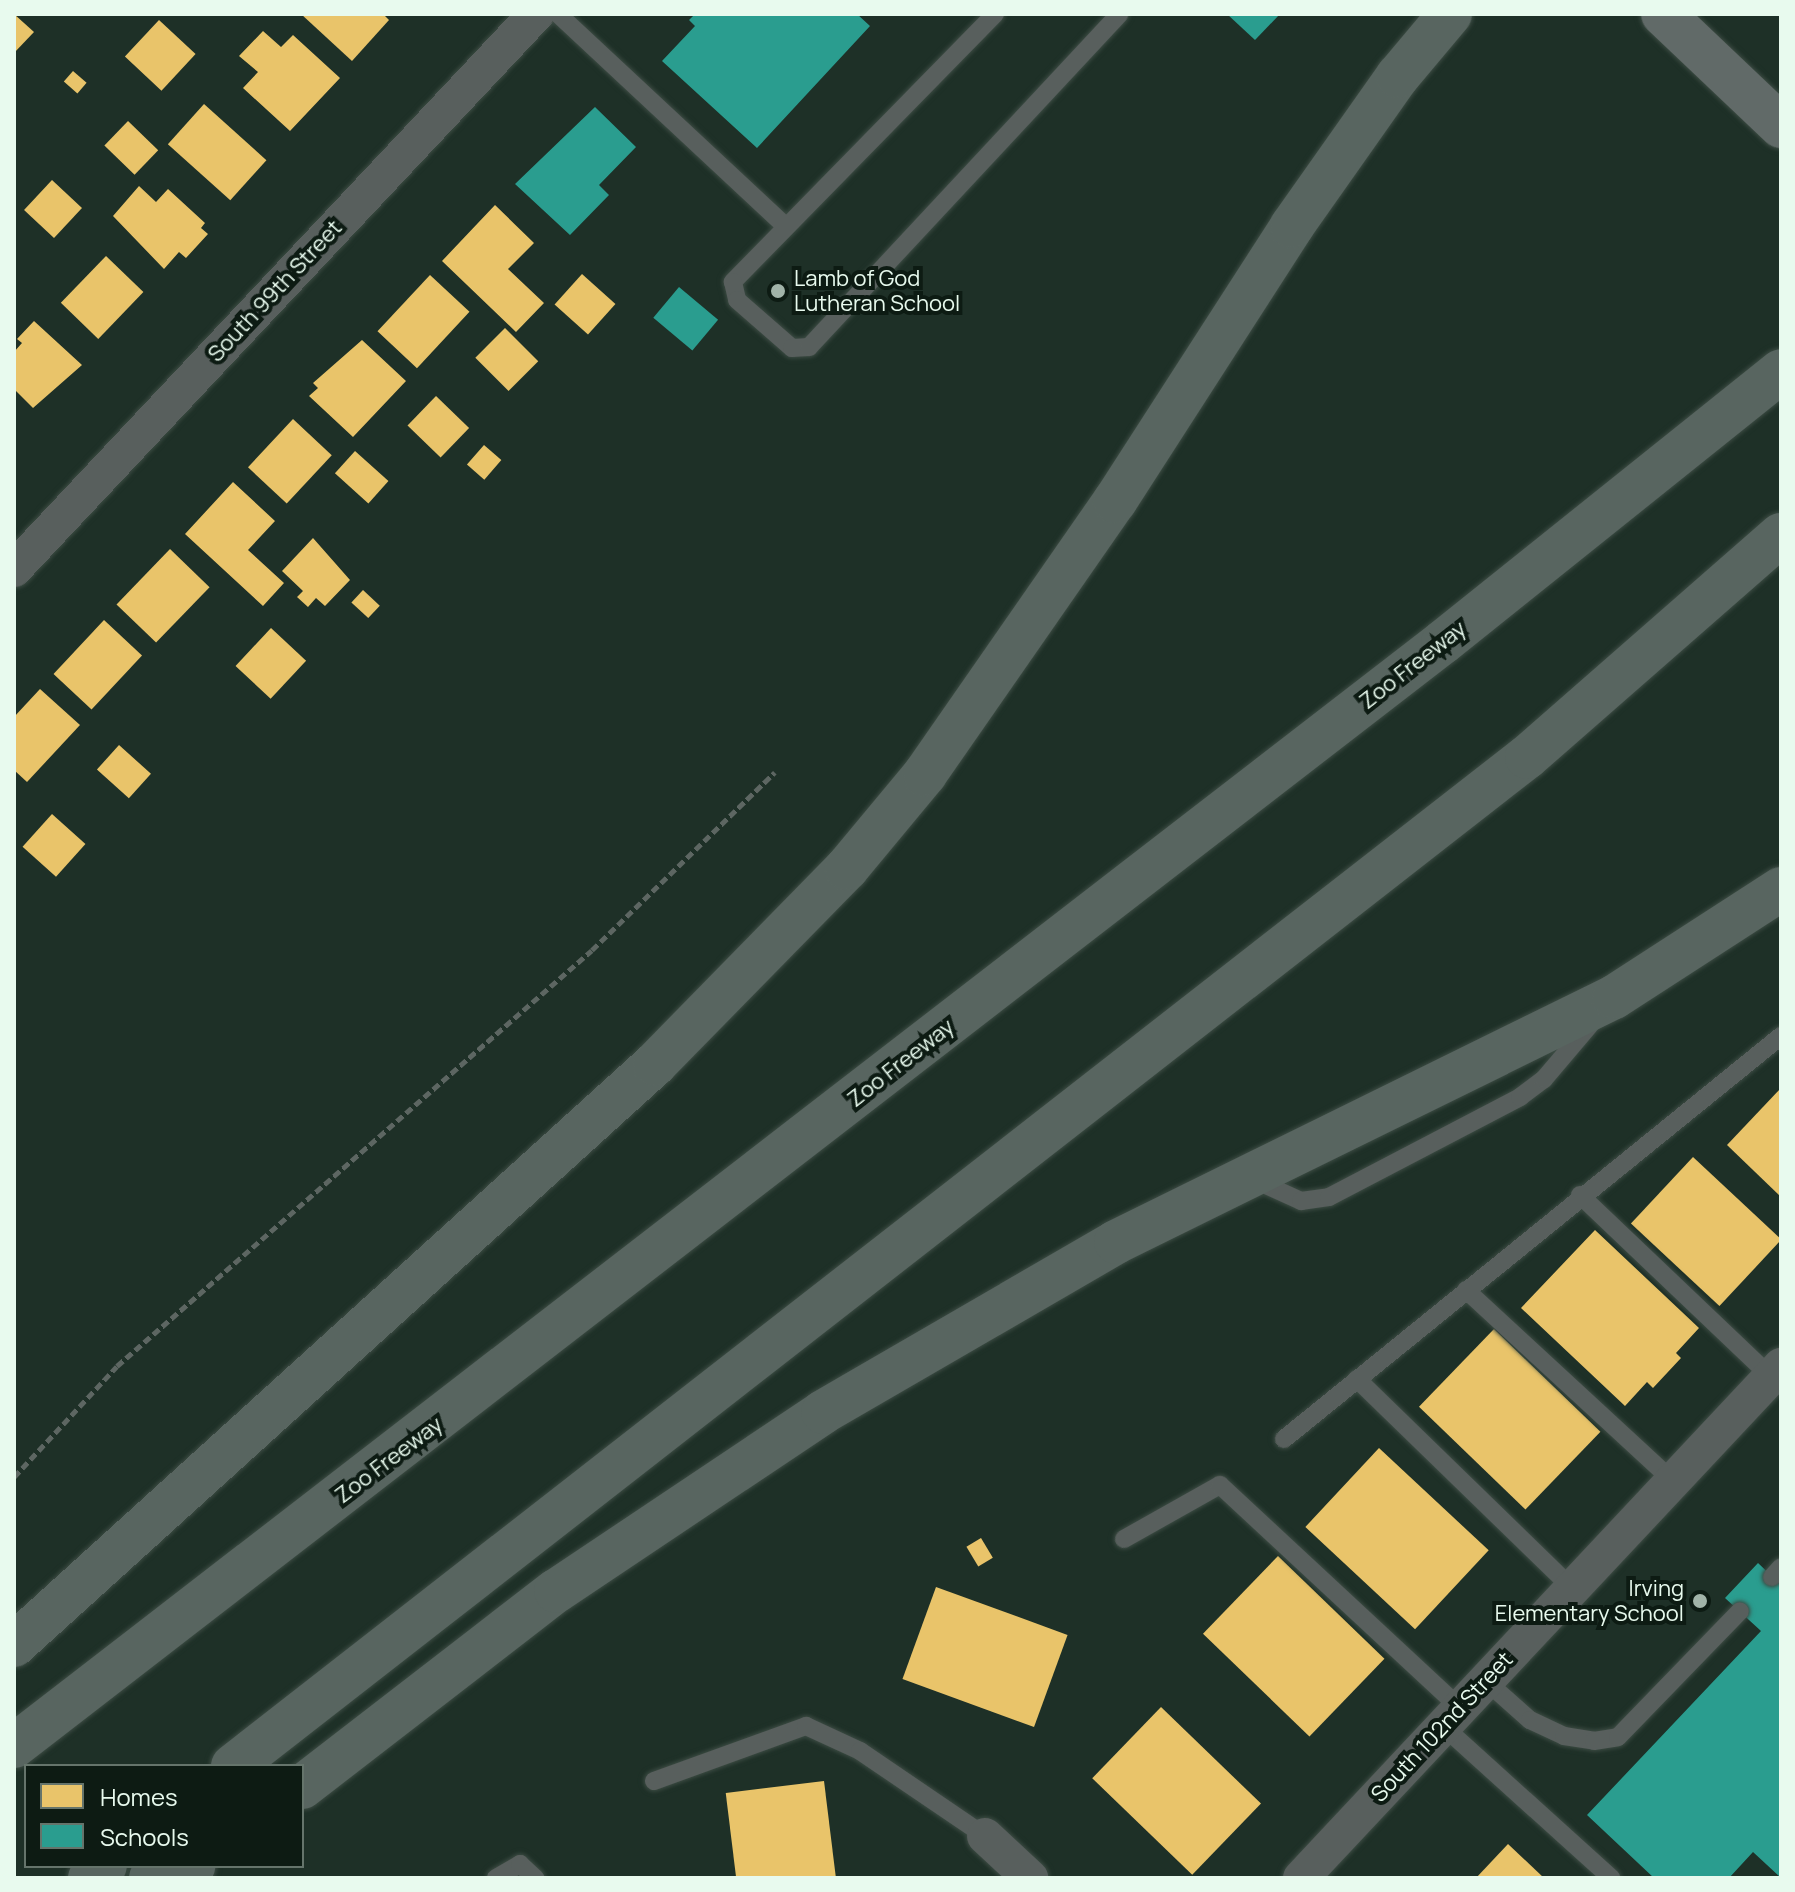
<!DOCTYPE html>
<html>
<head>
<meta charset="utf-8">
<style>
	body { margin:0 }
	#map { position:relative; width:1795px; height:1892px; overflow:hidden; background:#1e3027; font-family:Manrope,sans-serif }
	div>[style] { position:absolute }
	.homes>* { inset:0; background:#e9c46a; transform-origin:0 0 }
	.schools>* { inset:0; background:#2a9d8f; transform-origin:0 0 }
	.path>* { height:5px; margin-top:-2.5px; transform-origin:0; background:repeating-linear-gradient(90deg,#5d6662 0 8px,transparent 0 12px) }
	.roads { filter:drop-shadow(0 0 2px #3c4b43) drop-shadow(0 0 2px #3c4b43) }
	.service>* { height:18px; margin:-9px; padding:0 9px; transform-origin:9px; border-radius:9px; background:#585f5d }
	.minor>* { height:36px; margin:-18px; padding:0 18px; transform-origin:18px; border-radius:18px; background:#585f5d }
	.secondary>* { height:44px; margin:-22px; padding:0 22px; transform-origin:22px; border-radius:22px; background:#616a68 }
	.motorway>* { height:44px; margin:-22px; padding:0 22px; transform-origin:22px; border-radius:22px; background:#586560 }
	.dots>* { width:22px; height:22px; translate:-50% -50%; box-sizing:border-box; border:4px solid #0d1b13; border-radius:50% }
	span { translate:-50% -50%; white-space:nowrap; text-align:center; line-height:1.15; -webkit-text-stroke:8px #0d1b13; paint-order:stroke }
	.poi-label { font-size:22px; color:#e8faee }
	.left { translate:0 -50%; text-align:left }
	.right { translate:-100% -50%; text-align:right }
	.street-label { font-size:22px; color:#e8faee }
	.frame { position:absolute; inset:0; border:16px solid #e8faee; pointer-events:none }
	.legend { position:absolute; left:24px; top:1764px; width:280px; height:104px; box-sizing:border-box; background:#0d1b13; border:2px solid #65746b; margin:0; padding:10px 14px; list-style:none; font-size:24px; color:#e8faee }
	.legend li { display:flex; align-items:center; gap:16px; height:40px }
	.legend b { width:40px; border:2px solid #65746b }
</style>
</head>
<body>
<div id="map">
	<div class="homes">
		<i style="clip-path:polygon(14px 14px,34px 32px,14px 53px)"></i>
		<i style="clip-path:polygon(301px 14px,383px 14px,389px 20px,352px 61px)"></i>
		<i style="left:159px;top:20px;width:50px;height:50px;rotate:43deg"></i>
		<i style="clip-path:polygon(263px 31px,281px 47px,293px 35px,340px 78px,290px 131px,243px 88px,258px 72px,239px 56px)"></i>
		<i style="left:73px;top:71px;width:18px;height:14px;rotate:41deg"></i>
		<i style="left:204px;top:104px;width:84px;height:54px;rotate:42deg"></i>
		<i style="left:128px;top:121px;width:42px;height:34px;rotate:44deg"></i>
		<i style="left:52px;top:180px;width:41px;height:41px;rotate:43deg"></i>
		<i style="clip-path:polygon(139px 186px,156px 202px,168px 189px,205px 223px,201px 228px,208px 234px,186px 258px,179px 252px,164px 269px,113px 216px)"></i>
		<i style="clip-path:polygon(495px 205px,534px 243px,508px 269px,544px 303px,516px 332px,442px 261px)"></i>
		<i style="left:106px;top:256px;width:52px;height:65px;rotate:44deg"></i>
		<i style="left:582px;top:274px;width:45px;height:41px;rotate:42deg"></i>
		<i style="left:430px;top:275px;width:54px;height:77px;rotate:43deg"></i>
		<i style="clip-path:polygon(34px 321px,82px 365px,33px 408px,14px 389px,14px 352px,22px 343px,17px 339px)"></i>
		<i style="left:505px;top:328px;width:47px;height:42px;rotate:45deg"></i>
		<i style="clip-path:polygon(362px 340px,406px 381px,353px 437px,309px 396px,318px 388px,313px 383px)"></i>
		<i style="left:436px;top:396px;width:46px;height:41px;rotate:44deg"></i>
		<i style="left:293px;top:419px;width:53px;height:66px;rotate:43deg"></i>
		<i style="left:484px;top:445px;width:23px;height:26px;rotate:41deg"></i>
		<i style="left:355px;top:451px;width:45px;height:30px;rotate:42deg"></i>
		<i style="clip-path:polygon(233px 482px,275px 521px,248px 550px,284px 583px,263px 606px,185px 534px)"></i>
		<i style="clip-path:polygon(313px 538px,350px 580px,325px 606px,316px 598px,308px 607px,297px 597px,303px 591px,282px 571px)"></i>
		<i style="left:170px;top:549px;width:55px;height:77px;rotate:44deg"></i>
		<i style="left:363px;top:590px;width:23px;height:17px;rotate:43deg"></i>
		<i style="left:104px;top:620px;width:52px;height:74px;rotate:43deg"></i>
		<i style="left:271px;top:628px;width:48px;height:52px;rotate:43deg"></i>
		<i style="clip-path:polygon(40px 689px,80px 725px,27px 782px,14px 770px,14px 717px)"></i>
		<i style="left:119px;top:745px;width:43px;height:33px;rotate:42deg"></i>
		<i style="left:52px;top:814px;width:45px;height:44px;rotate:42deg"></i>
		<i style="clip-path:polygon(1781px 1088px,1781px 1197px,1727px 1145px)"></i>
		<i style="left:1693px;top:1157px;width:121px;height:91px;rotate:43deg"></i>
		<i style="clip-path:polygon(1595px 1230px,1699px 1328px,1676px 1353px,1681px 1358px,1653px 1388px,1647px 1382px,1625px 1406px,1521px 1308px)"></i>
		<i style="left:1494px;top:1329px;width:148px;height:108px;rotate:44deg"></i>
		<i style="left:1379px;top:1448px;width:150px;height:108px;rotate:43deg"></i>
		<i style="left:981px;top:1538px;width:23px;height:17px;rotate:59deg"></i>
		<i style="left:1278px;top:1556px;width:148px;height:108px;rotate:44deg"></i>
		<i style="left:936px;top:1587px;width:140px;height:98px;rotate:20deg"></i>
		<i style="left:1161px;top:1707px;width:139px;height:99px;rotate:44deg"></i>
		<i style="left:824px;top:1781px;width:98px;height:99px;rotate:83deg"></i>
		<i style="clip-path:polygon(1508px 1844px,1544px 1878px,1476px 1878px)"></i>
	</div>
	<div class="schools">
		<i style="clip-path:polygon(695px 14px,857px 14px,870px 26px,757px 148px,662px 61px,695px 26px,689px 20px)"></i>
		<i style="clip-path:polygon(1227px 14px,1280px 14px,1255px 40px)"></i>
		<i style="clip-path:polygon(595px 107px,636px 147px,599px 185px,609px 195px,570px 235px,515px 184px)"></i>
		<i style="left:679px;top:287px;width:51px;height:40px;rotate:40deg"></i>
		<i style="clip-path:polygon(1758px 1563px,1781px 1585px,1781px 1878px,1753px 1852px,1729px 1878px,1654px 1878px,1587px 1815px,1761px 1631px,1725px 1598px)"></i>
	</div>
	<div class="path">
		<i style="left:14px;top:1477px;width:151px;rotate:-47.1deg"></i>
		<i style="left:117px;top:1366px;width:631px;rotate:-41.21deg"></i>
		<i style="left:592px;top:950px;width:255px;rotate:-44.2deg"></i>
	</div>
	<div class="roads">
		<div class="service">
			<i style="left:558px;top:14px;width:311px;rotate:43deg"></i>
			<i style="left:995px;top:14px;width:375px;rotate:134.4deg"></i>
			<i style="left:733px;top:282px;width:18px;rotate:77deg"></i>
			<i style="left:737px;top:300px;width:73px;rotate:41.1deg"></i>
			<i style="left:792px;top:348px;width:17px;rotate:-3deg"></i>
			<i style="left:809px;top:347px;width:455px;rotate:-47deg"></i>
			<i style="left:1255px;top:1180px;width:51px;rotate:24.5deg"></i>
			<i style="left:1301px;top:1201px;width:28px;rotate:-8deg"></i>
			<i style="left:1329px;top:1197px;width:216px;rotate:-27.6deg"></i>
			<i style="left:1520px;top:1097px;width:30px;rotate:-37deg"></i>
			<i style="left:1544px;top:1079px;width:77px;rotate:-49.7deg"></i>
			<i style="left:1580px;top:1195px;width:264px;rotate:43.6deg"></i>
			<i style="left:1466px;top:1290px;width:282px;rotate:42.7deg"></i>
			<i style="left:1357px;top:1379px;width:301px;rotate:44.2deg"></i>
			<i style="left:1284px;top:1439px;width:640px;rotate:-39.04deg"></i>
			<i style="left:1124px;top:1539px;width:110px;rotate:-29.4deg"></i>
			<i style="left:1220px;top:1485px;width:328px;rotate:42.9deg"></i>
			<i style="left:1772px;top:1577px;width:13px;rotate:-48deg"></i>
			<i style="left:1486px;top:1681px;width:59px;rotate:41.6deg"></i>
			<i style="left:1530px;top:1720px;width:38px;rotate:25deg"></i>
			<i style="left:1564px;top:1736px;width:30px;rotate:9deg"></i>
			<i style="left:1594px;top:1741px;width:24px;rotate:-9deg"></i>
			<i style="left:1618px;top:1737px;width:175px;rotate:-45.9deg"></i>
			<i style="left:1443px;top:1726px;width:227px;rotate:42.1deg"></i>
			<i style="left:654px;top:1781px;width:162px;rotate:-19.9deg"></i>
			<i style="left:806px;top:1726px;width:60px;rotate:24.8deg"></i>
			<i style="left:860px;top:1751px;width:151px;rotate:34.2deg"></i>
			<i style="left:496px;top:1878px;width:28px;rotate:-30deg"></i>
			<i style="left:520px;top:1864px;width:21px;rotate:43deg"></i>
		</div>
		<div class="minor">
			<i style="left:14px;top:569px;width:762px;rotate:-46.76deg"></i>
			<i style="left:985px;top:1836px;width:62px;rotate:43deg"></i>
			<i style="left:1301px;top:1878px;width:702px;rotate:-46.85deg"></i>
		</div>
		<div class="secondary">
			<i style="left:1663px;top:14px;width:163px;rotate:43.5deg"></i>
		</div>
		<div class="motorway">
			<i style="left:14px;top:1645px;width:865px;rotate:-42.19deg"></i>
			<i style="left:655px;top:1064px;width:274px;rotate:-45.6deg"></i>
			<i style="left:847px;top:868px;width:122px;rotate:-50.3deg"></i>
			<i style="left:925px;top:774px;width:333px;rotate:-55.2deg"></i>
			<i style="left:1115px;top:501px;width:327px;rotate:-57.2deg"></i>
			<i style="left:1292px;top:226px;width:184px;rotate:-54.8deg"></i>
			<i style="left:1398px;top:76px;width:81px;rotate:-50deg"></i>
			<i style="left:14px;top:1746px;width:1806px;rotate:-37.69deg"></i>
			<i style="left:1443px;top:642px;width:433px;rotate:-38.7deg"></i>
			<i style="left:233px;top:1766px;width:1641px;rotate:-37.95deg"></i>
			<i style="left:1527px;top:757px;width:337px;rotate:-41.2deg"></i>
			<i style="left:302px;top:1787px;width:321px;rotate:-37.7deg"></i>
			<i style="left:556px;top:1591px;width:321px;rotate:-33.8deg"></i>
			<i style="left:823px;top:1412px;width:339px;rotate:-30.1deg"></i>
			<i style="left:1116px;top:1242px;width:555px;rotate:-26.2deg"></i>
			<i style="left:1614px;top:997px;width:199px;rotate:-32.9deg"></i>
			<i style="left:90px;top:1878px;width:19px;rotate:-39deg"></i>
			<i style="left:151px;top:1878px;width:44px;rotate:-15.9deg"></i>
		</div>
	</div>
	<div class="dots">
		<i style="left:778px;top:291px;background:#a1b3a8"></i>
		<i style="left:1700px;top:1601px;background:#a1b3a8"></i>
	</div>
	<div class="poi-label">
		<span class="left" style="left:794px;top:291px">Lamb of God<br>Lutheran School</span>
		<span class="right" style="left:1684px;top:1601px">Irving<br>Elementary School</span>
	</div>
	<div class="street-label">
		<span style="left:275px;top:291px;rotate:-47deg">South 99th Street</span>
		<span style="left:1413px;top:665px;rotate:-38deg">Zoo Freeway</span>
		<span style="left:901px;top:1063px;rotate:-38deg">Zoo Freeway</span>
		<span style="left:389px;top:1460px;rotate:-37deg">Zoo Freeway</span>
		<span style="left:1442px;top:1727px;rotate:-47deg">South 102nd Street</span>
	</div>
	<div class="frame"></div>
	<ul class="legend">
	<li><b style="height:22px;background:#e9c46a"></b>Homes</li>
	<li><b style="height:22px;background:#2a9d8f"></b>Schools</li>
	</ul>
</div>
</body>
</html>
